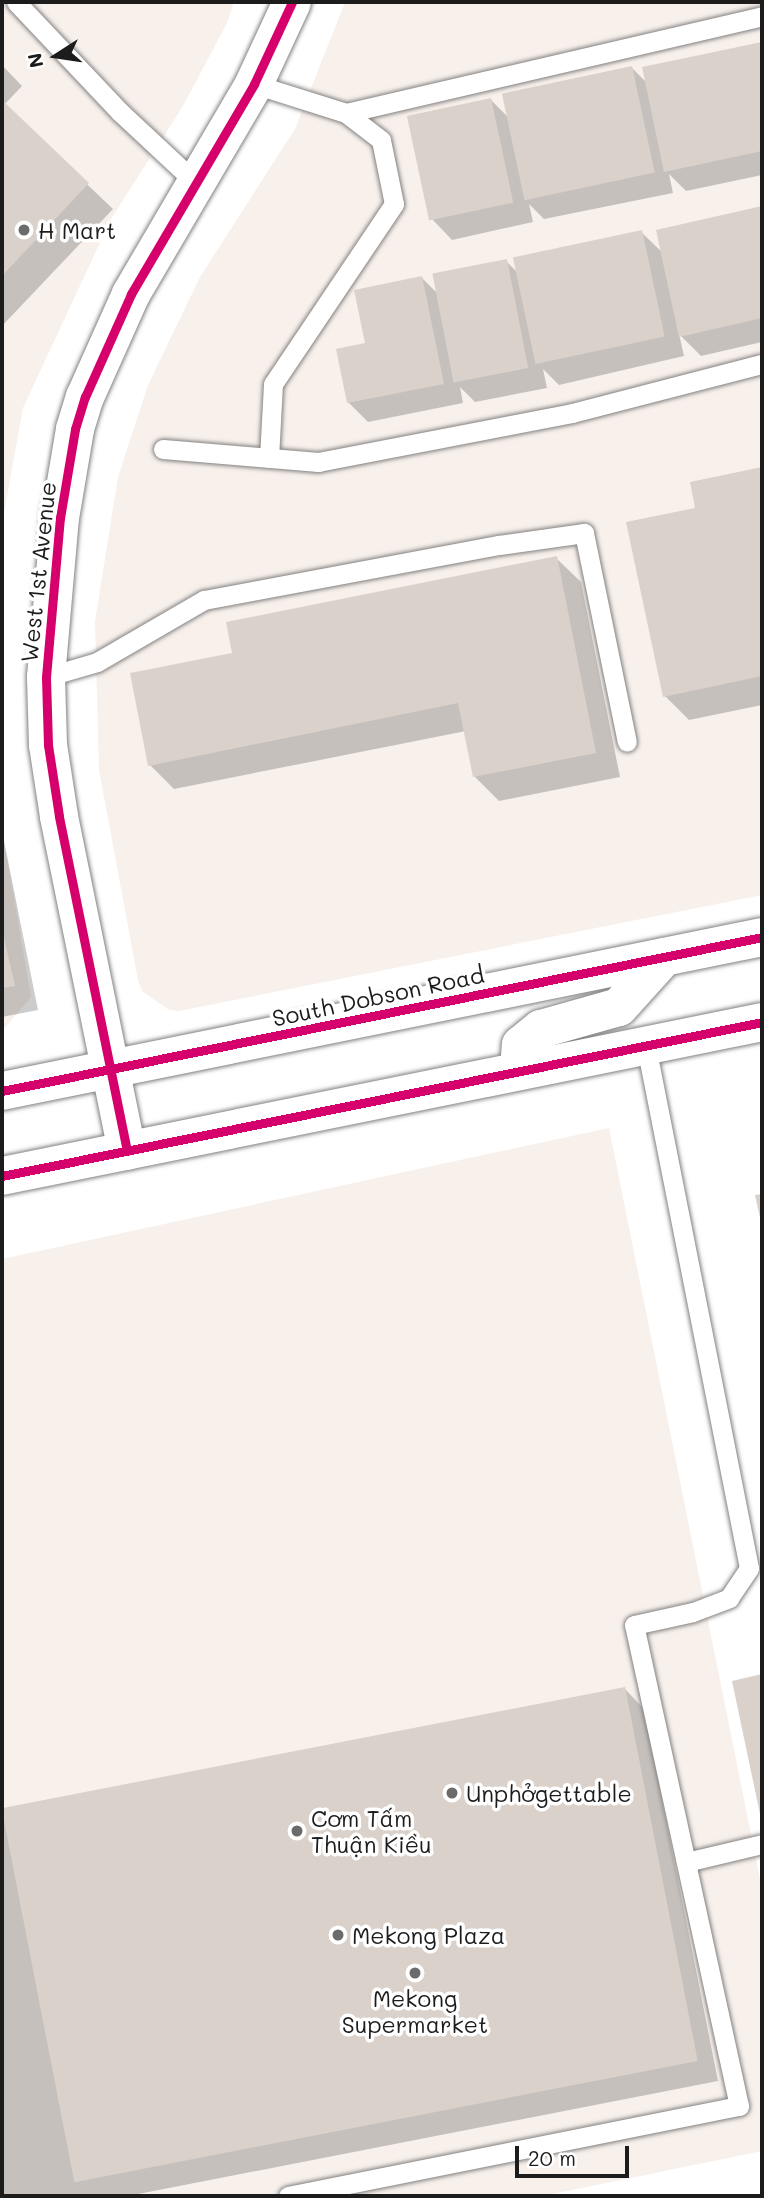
<!DOCTYPE html>
<html>
<head>
<meta charset="utf-8">
<style>
	body { margin:0 }
	#map { position:relative; width:764px; height:2198px; overflow:hidden; background:#fff; font-family:Mali,sans-serif }
	div>[style] { position:absolute }
	.built>* { inset:0; background:#f8f0eb }
	.shadow>* { inset:0; background:#0003 }
	.building>* { inset:0; background:#dad1cb; transform-origin:0 0 }
	.roads { filter:drop-shadow(0 0 2px #828282) drop-shadow(0 0 2px #828282) }
	.service>* { height:19px; margin:-9.5px; padding:0 9.5px; transform-origin:9.5px; border-radius:9.5px; background:#fff }
	.tertiary>* { height:38px; margin:-19px; padding:0 19px; transform-origin:19px; border-radius:19px; background:#fff }
	.secondary>* { height:38px; margin:-19px; padding:0 19px; transform-origin:19px; border-radius:19px; background:#fff }
	.cycleway>* { height:9px; margin:-4.5px; padding:0 4.5px; transform-origin:4.5px; border-radius:4.5px; background:#d6006c }
	.dots>* { width:19px; height:19px; translate:-50% -50%; box-sizing:border-box; border:4px solid #fff; border-radius:50% }
	span { translate:-50% -50%; white-space:nowrap; text-align:center; line-height:1.15; -webkit-text-stroke:7px #fff; paint-order:stroke }
	.poi-label { font-size:23px; color:#1c1c1c }
	.left { translate:0 -50%; text-align:left }
	.street-label { font-size:23px; color:#1c1c1c }
	.frame { position:absolute; inset:0; border:4px solid #1c1c1c; pointer-events:none }
	.north { position:absolute; left:21px; top:21px; width:70px; height:70px; -webkit-text-stroke:5px #fff; paint-order:stroke; rotate:258deg; font-size:19px; font-weight:700; line-height:28px; text-align:center; color:#1c1c1c }
	.north::after { content:''; display:block; margin:auto; width:24px; height:32px; background:#1c1c1c; clip-path:polygon(50% 0,100% 100%,50% 72%,0 100%) }
	.scale { position:absolute; left:515px; top:2146px; width:114px; height:32px; box-sizing:border-box; border:4px solid #1c1c1c; border-top:0; padding-left:9px; font-size:21px; line-height:24px; white-space:nowrap; color:#1c1c1c; -webkit-text-stroke:5px #fff; paint-order:stroke }
</style>
</head>
<body>
<div id="map">
	<div class="built">
		<i style="clip-path:polygon(2px 2px,234px 2px,227px 23px,183px 106px,111px 219px,23px 408px,2px 524px)"></i>
		<i style="clip-path:polygon(345px 2px,762px 2px,762px 895px,179px 1011px,169px 1010px,142px 991px,138px 980px,99px 770px,95px 621px,118px 477px,148px 385px,200px 277px,295px 129px)"></i>
		<i style="clip-path:polygon(2px 828px,31px 997px,2px 1031px)"></i>
		<i style="clip-path:polygon(609px 1128px,762px 1889px,762px 2151px,543px 2196px,2px 2196px,2px 1259px)"></i>
	</div>
	<div class="shadow">
		<i style="clip-path:polygon(762px 44px,762px 175px,686px 191px,669px 174px,673px 193px,544px 219px,529px 204px,533px 222px,452px 240px,432px 219px,491px 100px,508px 117px,632px 68px,648px 84px,644px 69px)"></i>
		<i style="clip-path:polygon(2px 65px,22px 86px,4px 105px,113px 209px,2px 326px)"></i>
		<i style="clip-path:polygon(762px 208px,762px 342px,701px 356px,679px 334px,684px 356px,559px 385px,543px 369px,547px 388px,475px 402px,460px 387px,463px 403px,368px 422px,348px 402px,367px 344px,422px 278px,437px 293px,506px 261px,518px 273px,641px 232px,663px 253px,658px 232px)"></i>
		<i style="clip-path:polygon(762px 469px,762px 705px,689px 720px,665px 696px,697px 509px,692px 483px)"></i>
		<i style="clip-path:polygon(556px 558px,581px 582px,620px 777px,499px 801px,474px 776px,466px 731px,174px 789px,150px 765px,234px 654px)"></i>
		<i style="clip-path:polygon(2px 831px,38px 1010px,2px 1017px)"></i>
		<i style="clip-path:polygon(762px 1676px,762px 1814px,734px 1682px)"></i>
		<i style="clip-path:polygon(624px 1688px,644px 1709px,718px 2081px,128px 2196px,2px 2196px,2px 1810px)"></i>
	</div>
	<div class="building">
		<i style="clip-path:polygon(762px 42px,762px 151px,664px 172px,642px 67px)"></i>
		<i style="left:632px;top:66px;width:109px;height:133px;rotate:78deg"></i>
		<i style="left:491px;top:98px;width:107px;height:86px;rotate:78deg"></i>
		<i style="clip-path:polygon(2px 100px,89px 183px,2px 276px)"></i>
		<i style="clip-path:polygon(762px 206px,762px 318px,679px 337px,656px 230px)"></i>
		<i style="left:642px;top:230px;width:109px;height:132px;rotate:78deg"></i>
		<i style="left:507px;top:259px;width:111px;height:76px;rotate:79deg"></i>
		<i style="clip-path:polygon(422px 276px,444px 384px,347px 403px,336px 349px,365px 343px,354px 290px)"></i>
		<i style="clip-path:polygon(762px 467px,762px 676px,663px 697px,626px 522px,695px 508px,690px 482px)"></i>
		<i style="clip-path:polygon(557px 556px,596px 753px,473px 777px,458px 703px,148px 766px,130px 673px,232px 653px,226px 622px)"></i>
		<i style="clip-path:polygon(2px 929px,15px 986px,2px 988px)"></i>
		<i style="clip-path:polygon(762px 1194px,762px 1222px,761px 1222px,755px 1195px)"></i>
		<i style="clip-path:polygon(762px 1674px,762px 1813px,760px 1814px,732px 1681px)"></i>
		<i style="left:625px;top:1687px;width:381px;height:635px;rotate:79deg"></i>
	</div>
	<div class="roads">
		<div class="service">
			<i style="left:16px;top:2px;width:151px;rotate:46.6deg"></i>
			<i style="left:120px;top:112px;width:103px;rotate:43deg"></i>
			<i style="left:254px;top:84px;width:96px;rotate:17.5deg"></i>
			<i style="left:346px;top:113px;width:427px;rotate:-13.1deg"></i>
			<i style="left:163px;top:449px;width:156px;rotate:4.8deg"></i>
			<i style="left:318px;top:462px;width:259px;rotate:-10.9deg"></i>
			<i style="left:572px;top:413px;width:196px;rotate:-14.5deg"></i>
			<i style="left:269px;top:458px;width:74px;rotate:-86.9deg"></i>
			<i style="left:273px;top:384px;width:217px;rotate:-56.1deg"></i>
			<i style="left:394px;top:204px;width:65px;rotate:-101.5deg"></i>
			<i style="left:381px;top:140px;width:44px;rotate:-142.4deg"></i>
			<i style="left:46px;top:677px;width:53px;rotate:-16.4deg"></i>
			<i style="left:97px;top:662px;width:124px;rotate:-30.1deg"></i>
			<i style="left:204px;top:600px;width:300px;rotate:-10.6deg"></i>
			<i style="left:499px;top:545px;width:86px;rotate:-8deg"></i>
			<i style="left:584px;top:533px;width:213px;rotate:78.4deg"></i>
			<i style="left:686px;top:1862px;width:78px;rotate:-13.3deg"></i>
			<i style="left:288px;top:2196px;width:460px;rotate:-11.3deg"></i>
			<i style="left:739px;top:2106px;width:492px;rotate:-102.3deg"></i>
			<i style="left:634px;top:1625px;width:60px;rotate:-12.4deg"></i>
			<i style="left:693px;top:1612px;width:39px;rotate:-21deg"></i>
			<i style="left:729px;top:1598px;width:36px;rotate:-56deg"></i>
			<i style="left:749px;top:1568px;width:532px;rotate:-101.16deg"></i>
		</div>
		<div class="tertiary">
			<i style="left:127px;top:1151px;width:342px;rotate:-101.5deg"></i>
			<i style="left:59px;top:816px;width:72px;rotate:-98.8deg"></i>
			<i style="left:48px;top:745px;width:68px;rotate:-91.7deg"></i>
			<i style="left:46px;top:677px;width:160px;rotate:-85deg"></i>
			<i style="left:60px;top:518px;width:90px;rotate:-80.4deg"></i>
			<i style="left:75px;top:429px;width:34px;rotate:-73deg"></i>
			<i style="left:85px;top:397px;width:113px;rotate:-65.9deg"></i>
			<i style="left:131px;top:294px;width:243px;rotate:-59.6deg"></i>
			<i style="left:254px;top:84px;width:90px;rotate:-65.1deg"></i>
		</div>
		<div class="secondary">
			<i style="left:519px;top:1071px;width:26px;rotate:-86deg"></i>
			<i style="left:521px;top:1045px;width:26px;rotate:-39deg"></i>
			<i style="left:541px;top:1029px;width:81px;rotate:-15.8deg"></i>
			<i style="left:619px;top:1007px;width:67px;rotate:-48deg"></i>
			<i style="left:2px;top:1091px;width:775px;rotate:-11.45deg"></i>
			<i style="left:2px;top:1176px;width:775px;rotate:-11.45deg"></i>
		</div>
	</div>
	<div class="cycleway">
		<i style="left:2px;top:1091px;width:775px;rotate:-11.45deg"></i>
		<i style="left:127px;top:1151px;width:342px;rotate:-101.5deg"></i>
		<i style="left:59px;top:816px;width:72px;rotate:-98.8deg"></i>
		<i style="left:48px;top:745px;width:68px;rotate:-91.7deg"></i>
		<i style="left:46px;top:677px;width:160px;rotate:-85deg"></i>
		<i style="left:60px;top:518px;width:90px;rotate:-80.4deg"></i>
		<i style="left:75px;top:429px;width:34px;rotate:-73deg"></i>
		<i style="left:85px;top:397px;width:113px;rotate:-65.9deg"></i>
		<i style="left:131px;top:294px;width:243px;rotate:-59.6deg"></i>
		<i style="left:254px;top:84px;width:90px;rotate:-65.1deg"></i>
		<i style="left:2px;top:1176px;width:775px;rotate:-11.45deg"></i>
	</div>
	<div class="dots">
		<i style="left:24px;top:230px;background:#6b6b6b"></i>
		<i style="left:452px;top:1793px;background:#6b6b6b"></i>
		<i style="left:297px;top:1831px;background:#6b6b6b"></i>
		<i style="left:338px;top:1935px;background:#6b6b6b"></i>
		<i style="left:415px;top:1973px;background:#6b6b6b"></i>
	</div>
	<div class="poi-label">
		<span class="left" style="left:38px;top:230px">H Mart</span>
		<span class="left" style="left:466px;top:1793px">Unphởgettable</span>
		<span class="left" style="left:311px;top:1831px">Cơm Tấm<br>Thuận Kiều</span>
		<span class="left" style="left:352px;top:1935px">Mekong Plaza</span>
		<span style="left:415px;top:2011px">Mekong<br>Supermarket</span>
	</div>
	<div class="street-label">
		<span style="left:38px;top:572px;rotate:-84deg">West 1st Avenue</span>
		<span style="left:378px;top:996px;rotate:-12deg">South Dobson Road</span>
	</div>
	<div class="frame"></div>
	<div class="north">N</div>
	<div class="scale">20 m</div>
</div>
</body>
</html>
